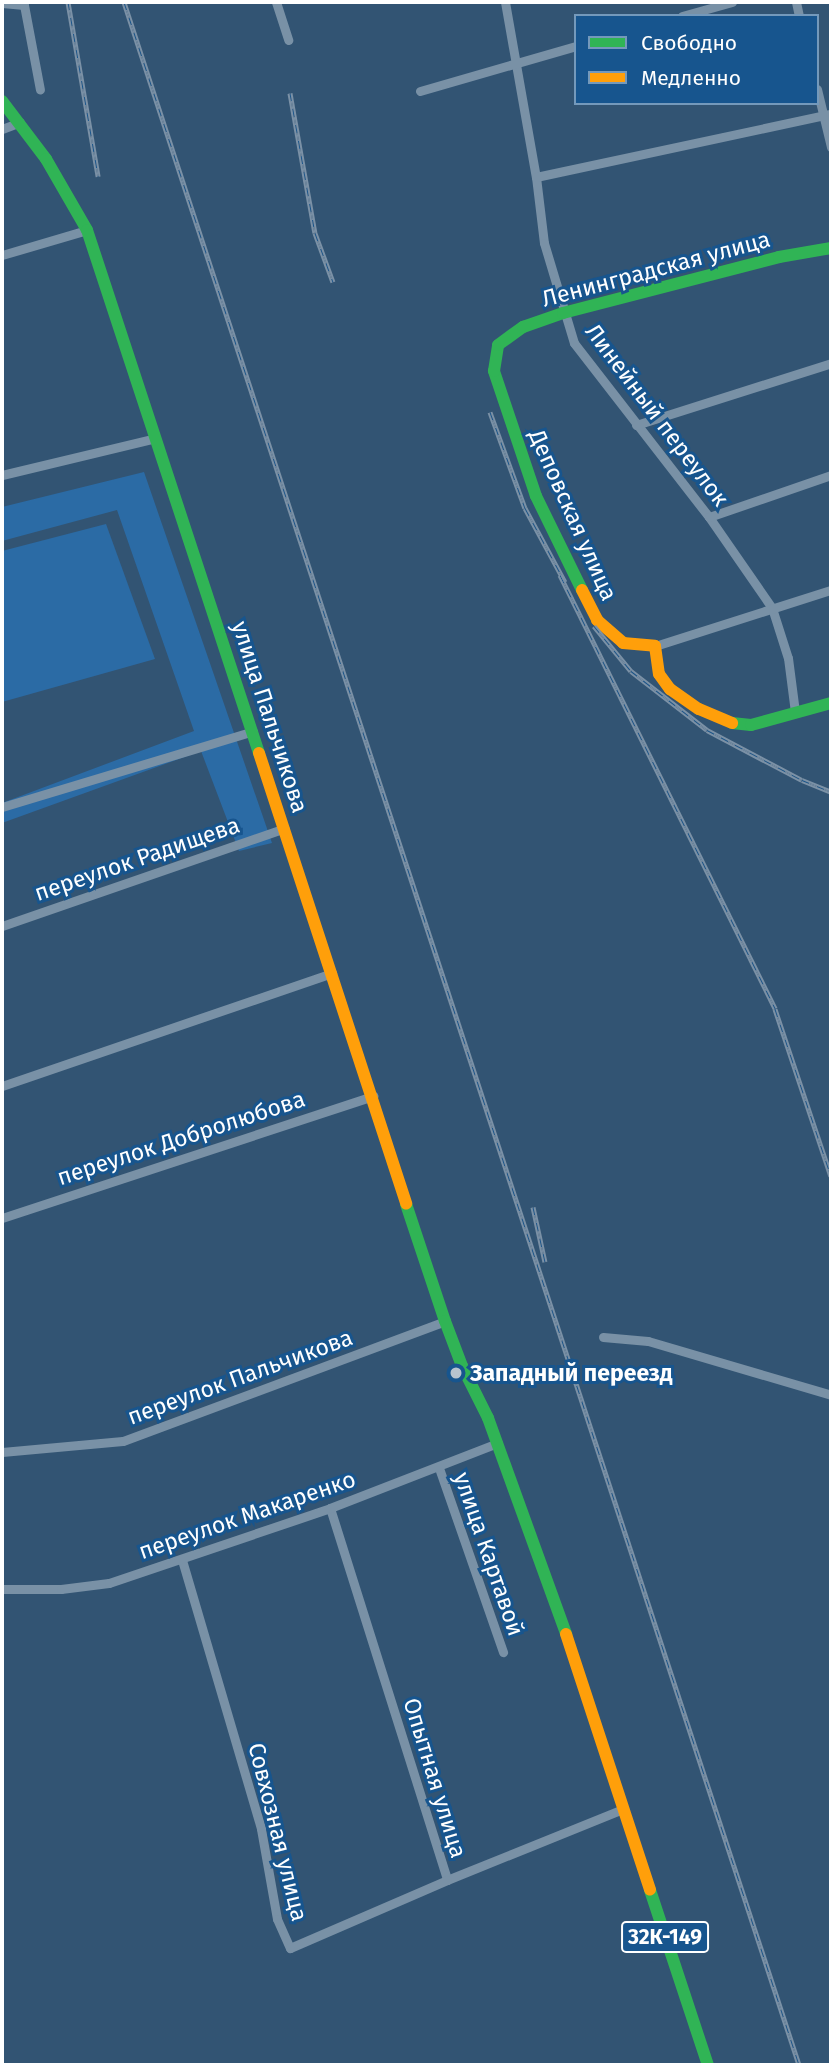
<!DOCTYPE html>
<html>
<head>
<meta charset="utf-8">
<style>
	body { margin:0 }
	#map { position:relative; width:833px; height:2067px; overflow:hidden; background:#325473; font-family:"Fira Sans",sans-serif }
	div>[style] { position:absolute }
	.green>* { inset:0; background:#2b6ba5 }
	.street>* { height:9px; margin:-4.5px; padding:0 4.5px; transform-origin:4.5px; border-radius:4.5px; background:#7991a6 }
	.fast>* { height:12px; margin:-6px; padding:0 6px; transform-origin:6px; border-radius:6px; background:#30b455 }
	.slow>* { height:12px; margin:-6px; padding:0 6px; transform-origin:6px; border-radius:6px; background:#ff9f0a }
	.rail>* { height:5px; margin-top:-2.5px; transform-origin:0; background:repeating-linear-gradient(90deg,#17558e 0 8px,#7b91a6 0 16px); box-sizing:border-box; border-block:2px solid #7b91a6 }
	.dots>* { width:19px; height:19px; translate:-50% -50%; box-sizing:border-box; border:4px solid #17558e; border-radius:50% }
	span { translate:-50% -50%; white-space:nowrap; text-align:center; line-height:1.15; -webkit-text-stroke:6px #17558e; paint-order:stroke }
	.shield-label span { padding:2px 5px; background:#17558e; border:2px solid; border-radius:5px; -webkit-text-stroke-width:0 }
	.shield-label { font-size:21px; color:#fff; font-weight:700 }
	.street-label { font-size:23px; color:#fff }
	.poi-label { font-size:23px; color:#fff; font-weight:700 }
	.left { translate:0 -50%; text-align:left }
	.frame { position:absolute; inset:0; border:4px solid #fff; pointer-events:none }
	.legend { position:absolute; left:574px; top:14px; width:245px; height:91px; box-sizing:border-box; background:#17558e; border:2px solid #7499bb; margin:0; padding:9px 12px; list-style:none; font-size:21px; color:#fff }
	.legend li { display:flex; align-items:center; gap:14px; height:35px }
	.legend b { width:35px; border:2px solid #7499bb }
</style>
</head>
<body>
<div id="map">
	<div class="green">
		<i style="clip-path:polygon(144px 472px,272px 843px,239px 851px,201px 751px,2px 823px,2px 803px,194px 731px,117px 510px,2px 541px,2px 507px)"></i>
		<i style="clip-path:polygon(106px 524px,155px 659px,2px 702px,2px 551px)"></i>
	</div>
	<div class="street">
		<i style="left:276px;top:2px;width:40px;rotate:72deg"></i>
		<i style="left:505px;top:2px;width:178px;rotate:80deg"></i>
		<i style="left:536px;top:177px;width:66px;rotate:83.1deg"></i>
		<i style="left:544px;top:243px;width:104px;rotate:73.3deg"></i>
		<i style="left:574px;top:343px;width:220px;rotate:52.2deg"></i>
		<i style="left:709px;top:517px;width:111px;rotate:55.3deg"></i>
		<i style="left:772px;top:608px;width:52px;rotate:72.3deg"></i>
		<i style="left:788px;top:658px;width:54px;rotate:82.6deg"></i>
		<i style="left:796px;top:2px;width:14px;rotate:78deg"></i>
		<i style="left:2px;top:3px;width:22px;rotate:5deg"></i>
		<i style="left:24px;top:5px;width:86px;rotate:79.3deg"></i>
		<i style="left:682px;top:16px;width:52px;rotate:-15.6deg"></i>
		<i style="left:817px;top:89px;width:60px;rotate:76.4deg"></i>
		<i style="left:420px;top:91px;width:162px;rotate:-16.1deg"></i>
		<i style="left:2px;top:129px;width:19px;rotate:-21deg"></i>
		<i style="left:536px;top:177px;width:302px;rotate:-12.1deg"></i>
		<i style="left:2px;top:255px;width:89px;rotate:-16.4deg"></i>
		<i style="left:636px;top:425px;width:205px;rotate:-17.6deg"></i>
		<i style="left:2px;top:475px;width:158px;rotate:-13.5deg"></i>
		<i style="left:709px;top:517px;width:129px;rotate:-19deg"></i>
		<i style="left:655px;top:646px;width:185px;rotate:-17.7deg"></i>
		<i style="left:2px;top:807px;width:262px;rotate:-16.8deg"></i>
		<i style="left:2px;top:926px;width:299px;rotate:-19.1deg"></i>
		<i style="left:2px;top:1086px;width:349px;rotate:-18.9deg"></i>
		<i style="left:2px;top:1218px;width:391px;rotate:-18.2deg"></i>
		<i style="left:603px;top:1337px;width:45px;rotate:5.1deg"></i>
		<i style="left:648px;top:1341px;width:191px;rotate:16.4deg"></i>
		<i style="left:2px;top:1452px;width:121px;rotate:-5.2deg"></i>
		<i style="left:123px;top:1441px;width:344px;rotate:-20.4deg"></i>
		<i style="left:439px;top:1468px;width:195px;rotate:70.8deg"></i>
		<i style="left:330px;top:1508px;width:390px;rotate:72.5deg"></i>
		<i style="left:447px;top:1880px;width:190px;rotate:-22deg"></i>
		<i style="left:182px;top:1560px;width:280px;rotate:73.6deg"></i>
		<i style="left:261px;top:1829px;width:91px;rotate:79.9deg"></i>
		<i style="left:277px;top:1919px;width:32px;rotate:66deg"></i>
		<i style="left:290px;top:1948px;width:171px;rotate:-23.4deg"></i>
		<i style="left:2px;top:1589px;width:59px"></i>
		<i style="left:61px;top:1589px;width:48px;rotate:-7.1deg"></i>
		<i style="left:109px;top:1583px;width:233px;rotate:-18.7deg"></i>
		<i style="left:330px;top:1508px;width:180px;rotate:-21.2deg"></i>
	</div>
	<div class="fast">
		<i style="left:2px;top:101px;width:73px;rotate:52.8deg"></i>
		<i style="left:46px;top:159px;width:82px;rotate:60deg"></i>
		<i style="left:87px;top:230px;width:551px;rotate:71.8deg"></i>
		<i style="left:582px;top:590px;width:105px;rotate:-116.1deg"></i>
		<i style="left:536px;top:496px;width:132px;rotate:-108.6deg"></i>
		<i style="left:494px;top:371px;width:26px;rotate:-81deg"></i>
		<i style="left:498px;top:345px;width:31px;rotate:-36deg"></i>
		<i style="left:523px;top:327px;width:42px;rotate:-19.3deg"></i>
		<i style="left:563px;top:313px;width:223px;rotate:-14.5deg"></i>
		<i style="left:779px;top:257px;width:53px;rotate:-9.8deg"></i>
		<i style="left:732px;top:723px;width:19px;rotate:6deg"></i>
		<i style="left:751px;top:725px;width:83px;rotate:-15.4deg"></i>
		<i style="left:406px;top:1204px;width:123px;rotate:71.6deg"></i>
		<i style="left:445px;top:1321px;width:48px;rotate:69.3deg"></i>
		<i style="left:462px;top:1366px;width:58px;rotate:63.4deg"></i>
		<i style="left:488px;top:1418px;width:230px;rotate:70.1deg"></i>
		<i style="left:650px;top:1890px;width:184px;rotate:71.7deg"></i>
	</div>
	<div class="slow">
		<i style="left:582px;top:590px;width:34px;rotate:63deg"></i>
		<i style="left:597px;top:620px;width:35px;rotate:41deg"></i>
		<i style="left:623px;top:643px;width:32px;rotate:5deg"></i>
		<i style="left:655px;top:646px;width:28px;rotate:82deg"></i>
		<i style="left:659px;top:674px;width:19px;rotate:54deg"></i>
		<i style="left:670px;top:689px;width:35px;rotate:35deg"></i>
		<i style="left:699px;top:709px;width:36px;rotate:23deg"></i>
		<i style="left:259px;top:753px;width:474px;rotate:71.9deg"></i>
		<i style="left:566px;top:1634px;width:269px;rotate:71.8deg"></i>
	</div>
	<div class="rail">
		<i style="left:68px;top:2px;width:177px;rotate:80.2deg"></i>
		<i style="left:124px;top:2px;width:2171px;rotate:71.88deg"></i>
		<i style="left:290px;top:93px;width:142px;rotate:79.9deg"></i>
		<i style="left:315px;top:233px;width:52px;rotate:69.8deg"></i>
		<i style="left:490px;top:412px;width:102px;rotate:70deg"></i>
		<i style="left:525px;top:508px;width:84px;rotate:61.6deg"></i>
		<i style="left:560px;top:575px;width:484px;rotate:63.6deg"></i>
		<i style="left:775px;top:1009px;width:176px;rotate:71.5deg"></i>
		<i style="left:594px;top:626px;width:58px;rotate:50.6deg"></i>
		<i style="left:631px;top:671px;width:96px;rotate:37.8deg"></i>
		<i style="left:707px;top:730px;width:107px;rotate:27.8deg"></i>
		<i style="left:802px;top:780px;width:31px;rotate:22deg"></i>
		<i style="left:533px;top:1207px;width:56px;rotate:77.7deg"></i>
	</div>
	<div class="dots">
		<i style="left:456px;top:1373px;background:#b7c3ce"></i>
	</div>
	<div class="shield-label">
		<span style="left:665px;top:1937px">32К-149</span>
	</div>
	<div class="street-label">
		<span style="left:656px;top:269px;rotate:-15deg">Ленинградская улица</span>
		<span style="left:657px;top:415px;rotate:53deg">Линейный переулок</span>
		<span style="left:573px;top:515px;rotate:66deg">Деповская улица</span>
		<span style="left:270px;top:717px;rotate:72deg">улица Пальчикова</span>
		<span style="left:137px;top:859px;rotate:-19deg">переулок Радищева</span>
		<span style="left:181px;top:1138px;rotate:-18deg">переулок Добролюбова</span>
		<span style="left:240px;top:1377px;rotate:-20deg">переулок Пальчикова</span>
		<span style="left:247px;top:1515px;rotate:-19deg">переулок Макаренко</span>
		<span style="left:489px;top:1554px;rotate:71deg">улица Картавой</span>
		<span style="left:435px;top:1778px;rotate:73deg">Опытная улица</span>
		<span style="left:278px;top:1832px;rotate:76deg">Совхозная улица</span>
	</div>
	<div class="poi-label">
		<span class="left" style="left:470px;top:1373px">Западный переезд</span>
	</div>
	<div class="frame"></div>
	<ul class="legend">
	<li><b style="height:9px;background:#30b455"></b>Свободно</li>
	<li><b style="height:9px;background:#ff9f0a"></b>Медленно</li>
	</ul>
</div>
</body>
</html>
